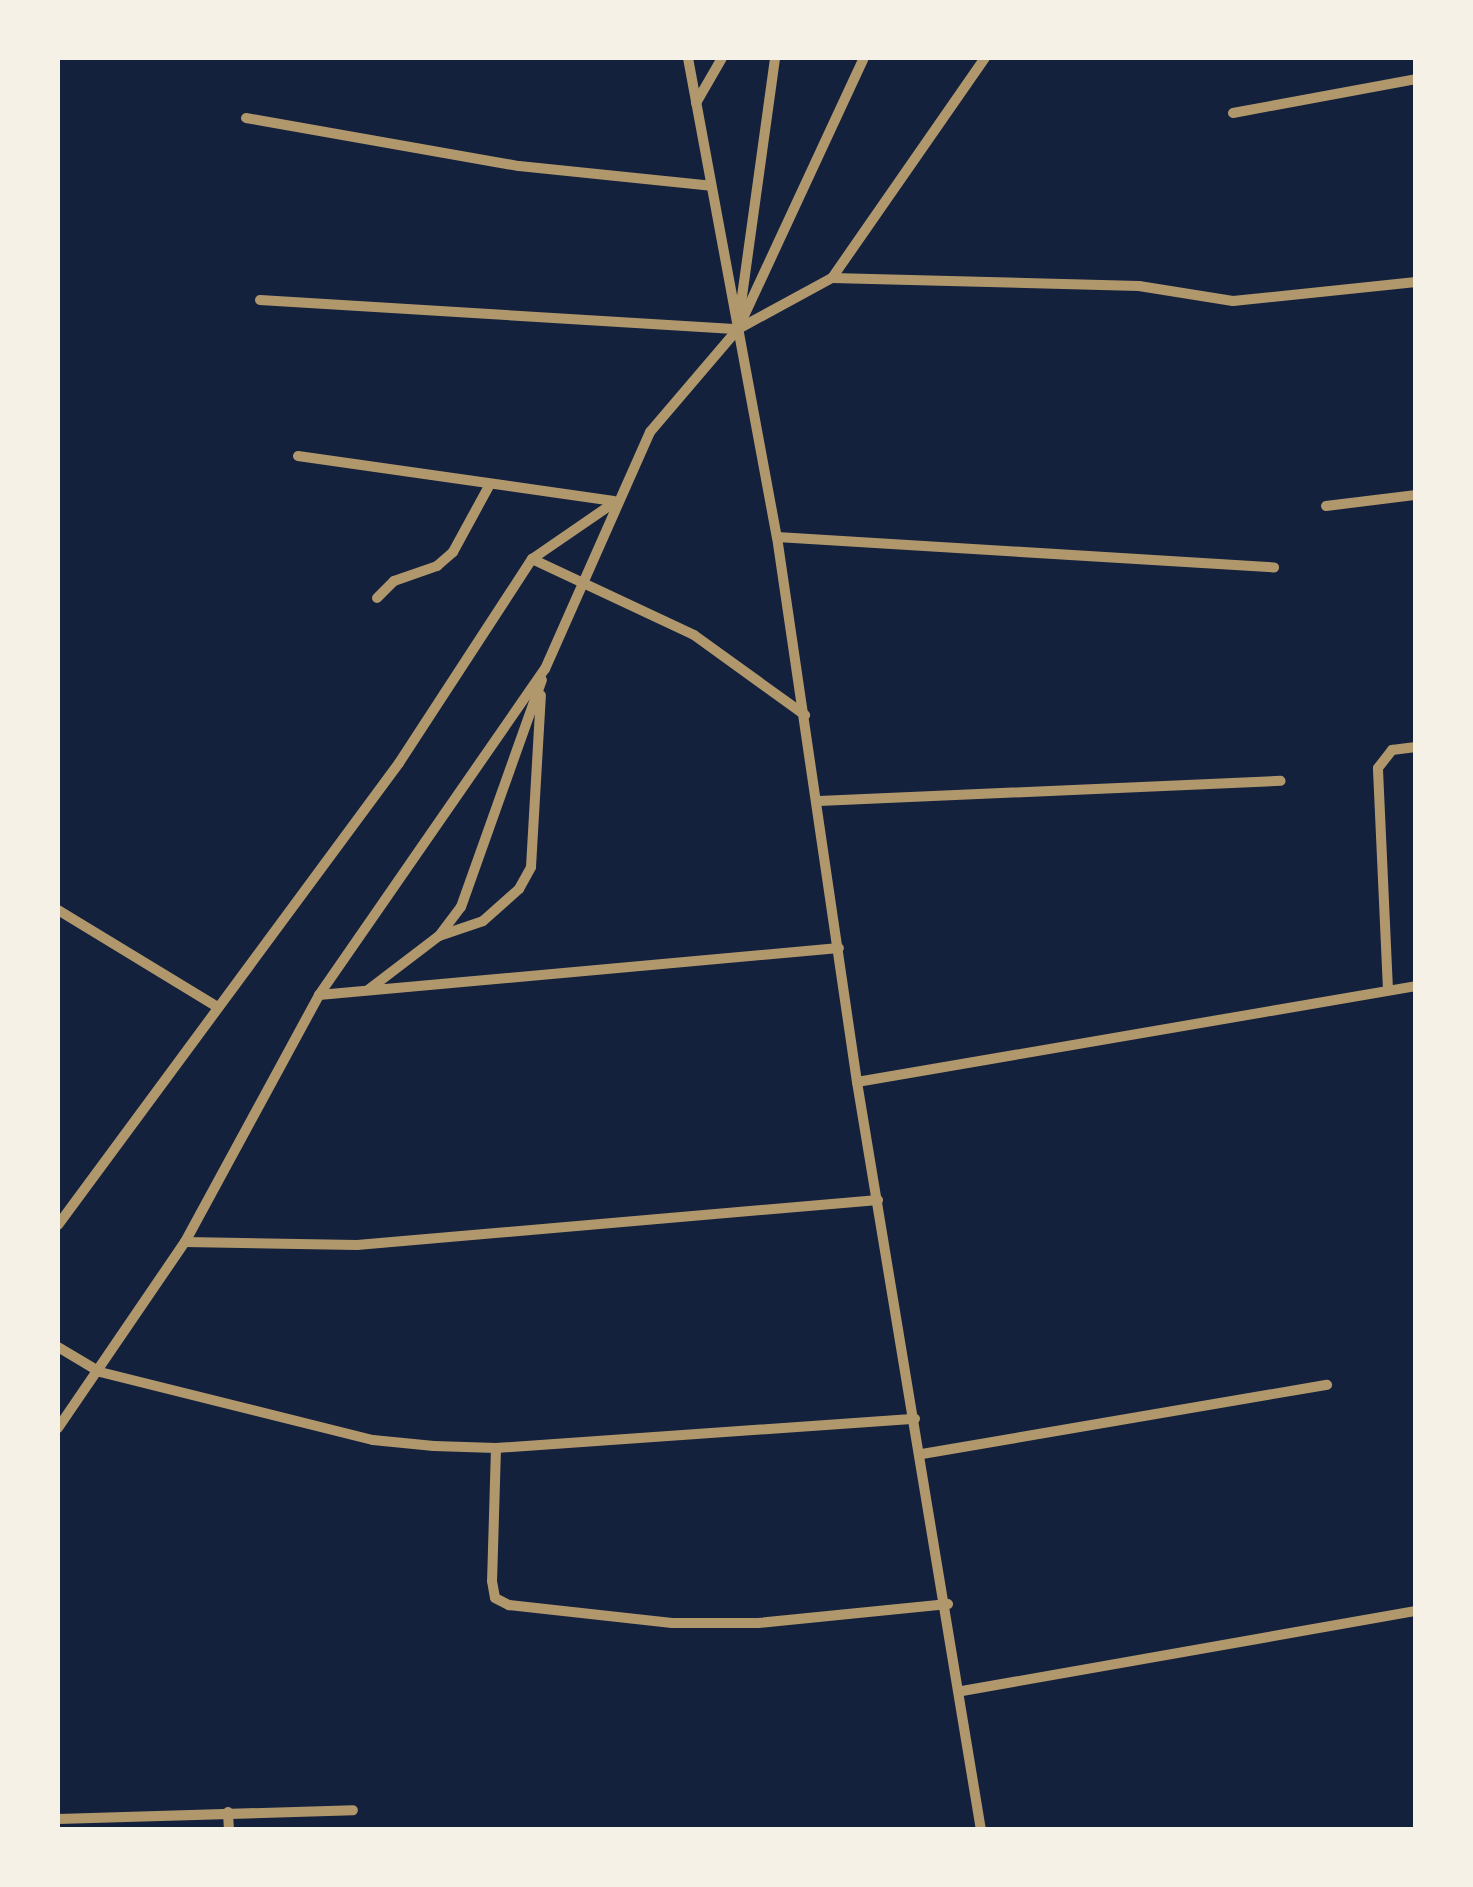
<!DOCTYPE html>
<html>
<head>
<meta charset="utf-8">
<style>
	body { margin:0 }
	#map { position:relative; width:1473px; height:1887px; overflow:hidden; background:#14213d; font-family:Karla,sans-serif }
	div>[style] { position:absolute }
	.minor>* { height:10px; margin:-5px; padding:0 5px; transform-origin:5px; border-radius:5px; background:#b1986c }
	span { translate:-50% -50%; white-space:nowrap; text-align:center; line-height:1.15; -webkit-text-stroke:8px #f6f1e7; paint-order:stroke }
	.frame { position:absolute; inset:0; border:60px solid #f6f1e7; pointer-events:none }
</style>
</head>
<body>
<div id="map">
	<div class="minor">
		<i style="left:688px;top:58px;width:487px;rotate:79.5deg"></i>
		<i style="left:777px;top:537px;width:551px;rotate:81.65deg"></i>
		<i style="left:857px;top:1082px;width:758px;rotate:80.59deg"></i>
		<i style="left:696px;top:103px;width:52px;rotate:-60deg"></i>
		<i style="left:1233px;top:113px;width:186px;rotate:-10.5deg"></i>
		<i style="left:246px;top:118px;width:277px;rotate:10deg"></i>
		<i style="left:519px;top:166px;width:193px;rotate:5.9deg"></i>
		<i style="left:832px;top:278px;width:268px;rotate:-55.2deg"></i>
		<i style="left:260px;top:300px;width:479px;rotate:3.5deg"></i>
		<i style="left:738px;top:329px;width:107px;rotate:-28.5deg"></i>
		<i style="left:832px;top:278px;width:307px;rotate:1.5deg"></i>
		<i style="left:1139px;top:286px;width:95px;rotate:9.1deg"></i>
		<i style="left:1233px;top:301px;width:184px;rotate:-5.9deg"></i>
		<i style="left:739px;top:318px;width:262px;rotate:-82.1deg"></i>
		<i style="left:298px;top:456px;width:319px;rotate:8.1deg"></i>
		<i style="left:1326px;top:506px;width:91px;rotate:-7deg"></i>
		<i style="left:777px;top:537px;width:498px;rotate:3.5deg"></i>
		<i style="left:532px;top:559px;width:179px;rotate:25.1deg"></i>
		<i style="left:694px;top:635px;width:137px;rotate:35.8deg"></i>
		<i style="left:377px;top:598px;width:24px;rotate:-45deg"></i>
		<i style="left:394px;top:581px;width:46px;rotate:-19.2deg"></i>
		<i style="left:437px;top:566px;width:21px;rotate:-41deg"></i>
		<i style="left:453px;top:552px;width:77px;rotate:-61.4deg"></i>
		<i style="left:819px;top:801px;width:462px;rotate:-2.5deg"></i>
		<i style="left:58px;top:910px;width:185px;rotate:31.3deg"></i>
		<i style="left:439px;top:936px;width:46px;rotate:-18.8deg"></i>
		<i style="left:483px;top:921px;width:48px;rotate:-41.6deg"></i>
		<i style="left:519px;top:889px;width:25px;rotate:-61deg"></i>
		<i style="left:531px;top:867px;width:172px;rotate:-86.7deg"></i>
		<i style="left:368px;top:990px;width:89px;rotate:-37.3deg"></i>
		<i style="left:439px;top:936px;width:36px;rotate:-53deg"></i>
		<i style="left:461px;top:907px;width:241px;rotate:-70.4deg"></i>
		<i style="left:1388px;top:990px;width:222px;rotate:-92.6deg"></i>
		<i style="left:1378px;top:768px;width:23px;rotate:-52deg"></i>
		<i style="left:1392px;top:750px;width:24px;rotate:-7deg"></i>
		<i style="left:319px;top:995px;width:522px;rotate:-5.16deg"></i>
		<i style="left:857px;top:1082px;width:567px;rotate:-9.74deg"></i>
		<i style="left:58px;top:1225px;width:574px;rotate:-53.57deg"></i>
		<i style="left:399px;top:763px;width:244px;rotate:-56.9deg"></i>
		<i style="left:532px;top:559px;width:101px;rotate:-34.5deg"></i>
		<i style="left:185px;top:1242px;width:172px;rotate:1deg"></i>
		<i style="left:357px;top:1245px;width:523px;rotate:-4.94deg"></i>
		<i style="left:58px;top:1347px;width:49px;rotate:30.8deg"></i>
		<i style="left:100px;top:1372px;width:281px;rotate:14deg"></i>
		<i style="left:373px;top:1440px;width:61px;rotate:5.6deg"></i>
		<i style="left:434px;top:1446px;width:62px;rotate:1.8deg"></i>
		<i style="left:496px;top:1448px;width:420px;rotate:-4deg"></i>
		<i style="left:58px;top:1428px;width:225px;rotate:-55.7deg"></i>
		<i style="left:185px;top:1242px;width:281px;rotate:-61.5deg"></i>
		<i style="left:319px;top:995px;width:397px;rotate:-55.3deg"></i>
		<i style="left:545px;top:669px;width:259px;rotate:-66.1deg"></i>
		<i style="left:650px;top:432px;width:135px;rotate:-49.5deg"></i>
		<i style="left:738px;top:329px;width:299px;rotate:-65.1deg"></i>
		<i style="left:496px;top:1448px;width:133px;rotate:91.7deg"></i>
		<i style="left:492px;top:1581px;width:17px;rotate:80deg"></i>
		<i style="left:495px;top:1598px;width:16px;rotate:27deg"></i>
		<i style="left:509px;top:1605px;width:164px;rotate:6.3deg"></i>
		<i style="left:672px;top:1623px;width:86px"></i>
		<i style="left:758px;top:1623px;width:191px;rotate:-5.7deg"></i>
		<i style="left:922px;top:1454px;width:411px;rotate:-9.7deg"></i>
		<i style="left:962px;top:1691px;width:461px;rotate:-10deg"></i>
		<i style="left:228px;top:1812px;width:18px;rotate:87deg"></i>
		<i style="left:58px;top:1819px;width:295px;rotate:-1.7deg"></i>
	</div>
	<div class="frame"></div>
</div>
</body>
</html>
